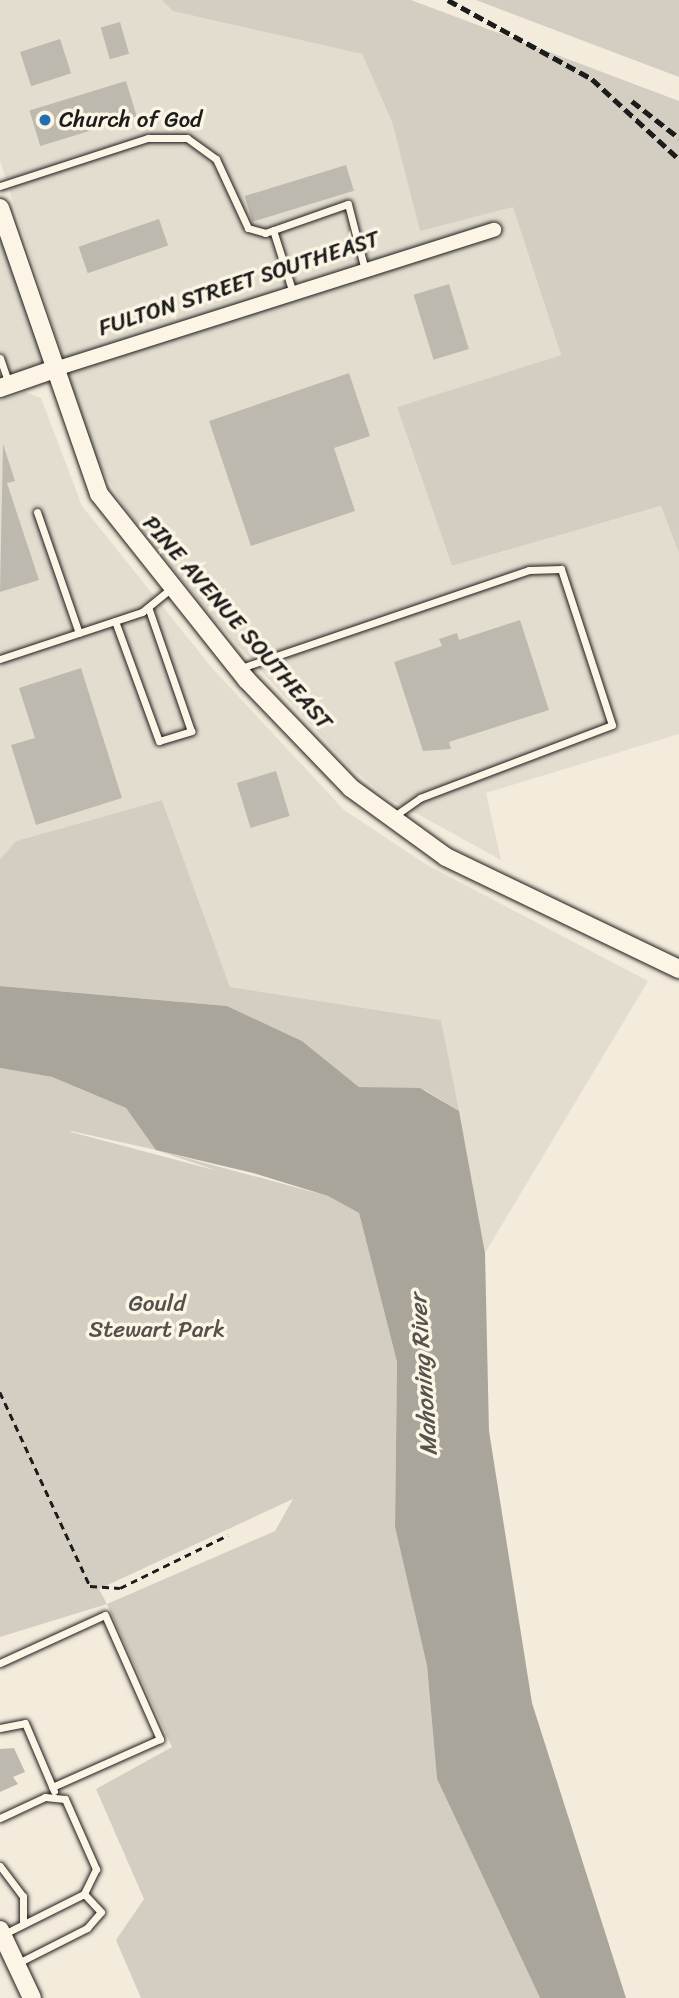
<!DOCTYPE html>
<html>
<head>
<meta charset="utf-8">
<style>
	body { margin:0 }
	#map { position:relative; width:679px; height:1998px; overflow:hidden; background:#f3ecdd; font-family:Sriracha,sans-serif }
	div>[style] { position:absolute }
	.built>* { inset:0; background:#e3ddcf }
	.green>* { inset:0; background:#d3cec1 }
	.water>* { inset:0; background:#aaa59b }
	.building>* { inset:0; background:#beb9ae; transform-origin:0 0 }
	.path>* { height:2.5px; margin-top:-1.25px; transform-origin:0; background:repeating-linear-gradient(90deg,#1c1c1c 0 7px,transparent 0 12px) }
	.roads { filter:drop-shadow(0 0 2px #1c1c1c) drop-shadow(0 0 2px #1c1c1c) }
	.service>* { height:7px; margin:-3.5px; padding:0 3.5px; transform-origin:3.5px; border-radius:3.5px; background:#fcf5e5 }
	.minor>* { height:14px; margin:-7px; padding:0 7px; transform-origin:7px; border-radius:7px; background:#fcf5e5 }
	.tertiary>* { height:18px; margin:-9px; padding:0 9px; transform-origin:9px; border-radius:9px; background:#fcf5e5 }
	.rail>* { height:4.5px; margin-top:-2.25px; transform-origin:0; background:repeating-linear-gradient(90deg,#1c1c1c 0 10px,transparent 0 15px) }
	.dots>* { width:19px; height:19px; translate:-50% -50%; box-sizing:border-box; border:4px solid #fcf5e5; border-radius:50% }
	span { translate:-50% -50%; white-space:nowrap; text-align:center; line-height:1.15; -webkit-text-stroke:7px #fcf5e5; paint-order:stroke }
	.poi-label { font-size:23px; color:#1c1c1c }
	.left { translate:0 -50%; text-align:left }
	.street-label { font-size:23px; color:#1c1c1c }
	.park-label { font-size:23px; color:#53514e }
	.water-label { font-size:24px; color:#55534f; font-style:italic }
</style>
</head>
<body>
<div id="map">
	<div class="built">
		<i style="clip-path:polygon(0 0,162px 0,174px 11px,362px 54px,392px 122px,420px 230px,513px 206px,561px 355px,397px 407px,452px 566px,662px 506px,679px 553px,679px 734px,486px 793px,501px 860px,385px 796px,348px 765px,208px 613px,126px 510px,95px 457px,0 161px)"></i>
		<i style="clip-path:polygon(0 208px,52px 370px,0 386px)"></i>
		<i style="clip-path:polygon(25px 392px,41px 398px,82px 506px,212px 668px,344px 810px,427px 865px,648px 981px,485px 1253px,441px 1020px,230px 987px,162px 800px,16px 841px,0 859px,0 400px)"></i>
	</div>
	<div class="green">
		<i style="clip-path:polygon(162px 0,411px 0,679px 101px,679px 553px,661px 506px,452px 566px,397px 407px,561px 355px,513px 207px,420px 231px,392px 122px,362px 54px,173px 11px)"></i>
		<i style="clip-path:polygon(476px 0,679px 0,679px 77px)"></i>
		<i style="clip-path:polygon(162px 800px,230px 987px,441px 1020px,459px 1111px,425px 1090px,359px 1087px,302px 1041px,227px 1006px,0 986px,0 859px,16px 841px)"></i>
		<i style="clip-path:polygon(evenodd,0 1068px,52px 1077px,126px 1108px,157px 1150px,328px 1196px,359px 1213px,397px 1362px,395px 1527px,427px 1666px,437px 1779px,540px 1998px,141px 1998px,116px 1940px,144px 1899px,96px 1789px,172px 1747px,107px 1604px,0 1637px,0 1068px,71px 1131px,156px 1150px,218px 1171px,71px 1132px,71px 1131px,0 1068px,293px 1499px,275px 1531px,107px 1604px,99px 1589px,293px 1499px)"></i>
	</div>
	<div class="water">
		<i style="clip-path:polygon(0 986px,227px 1006px,302px 1041px,359px 1087px,420px 1088px,459px 1111px,485px 1253px,489px 1431px,532px 1703px,626px 1998px,540px 1998px,437px 1779px,427px 1666px,395px 1527px,397px 1362px,359px 1213px,328px 1196px,253px 1173px,156px 1150px,126px 1108px,52px 1077px,0 1068px)"></i>
	</div>
	<div class="building">
		<i style="left:120px;top:22px;width:33px;height:20px;rotate:74deg"></i>
		<i style="left:60px;top:39px;width:36px;height:42px;rotate:72deg"></i>
		<i style="left:126px;top:81px;width:37px;height:101px;rotate:73deg"></i>
		<i style="left:346px;top:165px;width:27px;height:106px;rotate:73deg"></i>
		<i style="left:159px;top:219px;width:28px;height:85px;rotate:71deg"></i>
		<i style="left:449px;top:284px;width:68px;height:37px;rotate:73deg"></i>
		<i style="clip-path:polygon(349px 373px,370px 436px,334px 448px,355px 511px,251px 546px,209px 421px)"></i>
		<i style="clip-path:polygon(3px 444px,15px 481px,7px 483px,39px 580px,0 592px)"></i>
		<i style="clip-path:polygon(520px 620px,549px 710px,449px 742px,451px 749px,423px 751px,394px 662px,442px 646px,439px 639px,457px 633px,459px 640px)"></i>
		<i style="clip-path:polygon(81px 668px,122px 798px,36px 825px,11px 745px,35px 738px,19px 688px)"></i>
		<i style="left:276px;top:771px;width:47px;height:41px;rotate:73deg"></i>
		<i style="clip-path:polygon(14px 1748px,25px 1772px,13px 1777px,18px 1784px,0 1792px,0 1749px)"></i>
	</div>
	<div class="path">
		<i style="left:0;top:1392px;width:214px;rotate:65.1deg"></i>
		<i style="left:90px;top:1586px;width:30px;rotate:4deg"></i>
		<i style="left:120px;top:1588px;width:120px;rotate:-26.1deg"></i>
	</div>
	<div class="roads">
		<div class="service">
			<i style="left:0;top:186px;width:156px;rotate:-18deg"></i>
			<i style="left:148px;top:138px;width:39px"></i>
			<i style="left:187px;top:138px;width:36px;rotate:36deg"></i>
			<i style="left:216px;top:159px;width:76px;rotate:65.1deg"></i>
			<i style="left:248px;top:228px;width:18px;rotate:16deg"></i>
			<i style="left:265px;top:233px;width:88px;rotate:-19.3deg"></i>
			<i style="left:348px;top:204px;width:68px;rotate:75.6deg"></i>
			<i style="left:273px;top:230px;width:66px;rotate:72.4deg"></i>
			<i style="left:0;top:358px;width:28px;rotate:71deg"></i>
			<i style="left:37px;top:512px;width:128px;rotate:70.9deg"></i>
			<i style="left:115px;top:621px;width:128px;rotate:69.9deg"></i>
			<i style="left:159px;top:741px;width:34px;rotate:-17deg"></i>
			<i style="left:191px;top:731px;width:131px;rotate:-109.1deg"></i>
			<i style="left:0;top:659px;width:150px;rotate:-18.3deg"></i>
			<i style="left:142px;top:612px;width:36px;rotate:-39deg"></i>
			<i style="left:238px;top:669px;width:307px;rotate:-18.8deg"></i>
			<i style="left:529px;top:570px;width:32px;rotate:-2deg"></i>
			<i style="left:561px;top:569px;width:164px;rotate:71.9deg"></i>
			<i style="left:612px;top:725px;width:205px;rotate:159.2deg"></i>
			<i style="left:420px;top:798px;width:32px;rotate:145deg"></i>
			<i style="left:0;top:1663px;width:115px;rotate:-24.6deg"></i>
			<i style="left:105px;top:1615px;width:136px;rotate:66.1deg"></i>
			<i style="left:160px;top:1739px;width:118px;rotate:156deg"></i>
			<i style="left:0;top:1728px;width:25px;rotate:-11deg"></i>
			<i style="left:25px;top:1723px;width:74px;rotate:66.9deg"></i>
			<i style="left:0;top:1818px;width:50px;rotate:-25deg"></i>
			<i style="left:45px;top:1797px;width:20px;rotate:6deg"></i>
			<i style="left:65px;top:1799px;width:77px;rotate:66.1deg"></i>
			<i style="left:96px;top:1869px;width:28px;rotate:116deg"></i>
			<i style="left:84px;top:1894px;width:92px;rotate:153.4deg"></i>
			<i style="left:0;top:1866px;width:38px;rotate:53deg"></i>
			<i style="left:23px;top:1896px;width:28px;rotate:90deg"></i>
			<i style="left:16px;top:1964px;width:80px;rotate:-26.9deg"></i>
			<i style="left:87px;top:1928px;width:21px;rotate:-49deg"></i>
			<i style="left:101px;top:1912px;width:25px;rotate:-133deg"></i>
		</div>
		<div class="minor">
			<i style="left:52px;top:370px;width:464px;rotate:-17.6deg"></i>
		</div>
		<div class="tertiary">
			<i style="left:0;top:208px;width:303px;rotate:70.9deg"></i>
			<i style="left:99px;top:494px;width:238px;rotate:51.5deg"></i>
			<i style="left:247px;top:680px;width:150px;rotate:46.1deg"></i>
			<i style="left:351px;top:788px;width:117px;rotate:36deg"></i>
			<i style="left:446px;top:857px;width:259px;rotate:25.7deg"></i>
			<i style="left:0;top:388px;width:55px;rotate:-19.1deg"></i>
			<i style="left:0;top:1930px;width:75px;rotate:64.8deg"></i>
		</div>
	</div>
	<div class="rail">
		<i style="left:448px;top:0;width:164px;rotate:28.7deg"></i>
		<i style="left:592px;top:79px;width:118px;rotate:42.6deg"></i>
		<i style="left:632px;top:101px;width:60px;rotate:38.2deg"></i>
	</div>
	<div class="dots">
		<i style="left:45px;top:120px;background:#1f6fb2"></i>
	</div>
	<div class="poi-label">
		<span class="left" style="left:59px;top:120px">Church of God</span>
	</div>
	<div class="street-label">
		<span style="left:239px;top:284px;rotate:-18deg">FULTON STREET SOUTHEAST</span>
		<span style="left:237px;top:623px;rotate:49deg">PINE AVENUE SOUTHEAST</span>
	</div>
	<div class="park-label">
		<span style="left:157px;top:1317px">Gould<br>Stewart Park</span>
	</div>
	<div class="water-label">
		<span style="left:424px;top:1375px;rotate:-94deg">Mahoning River</span>
	</div>
</div>
</body>
</html>
